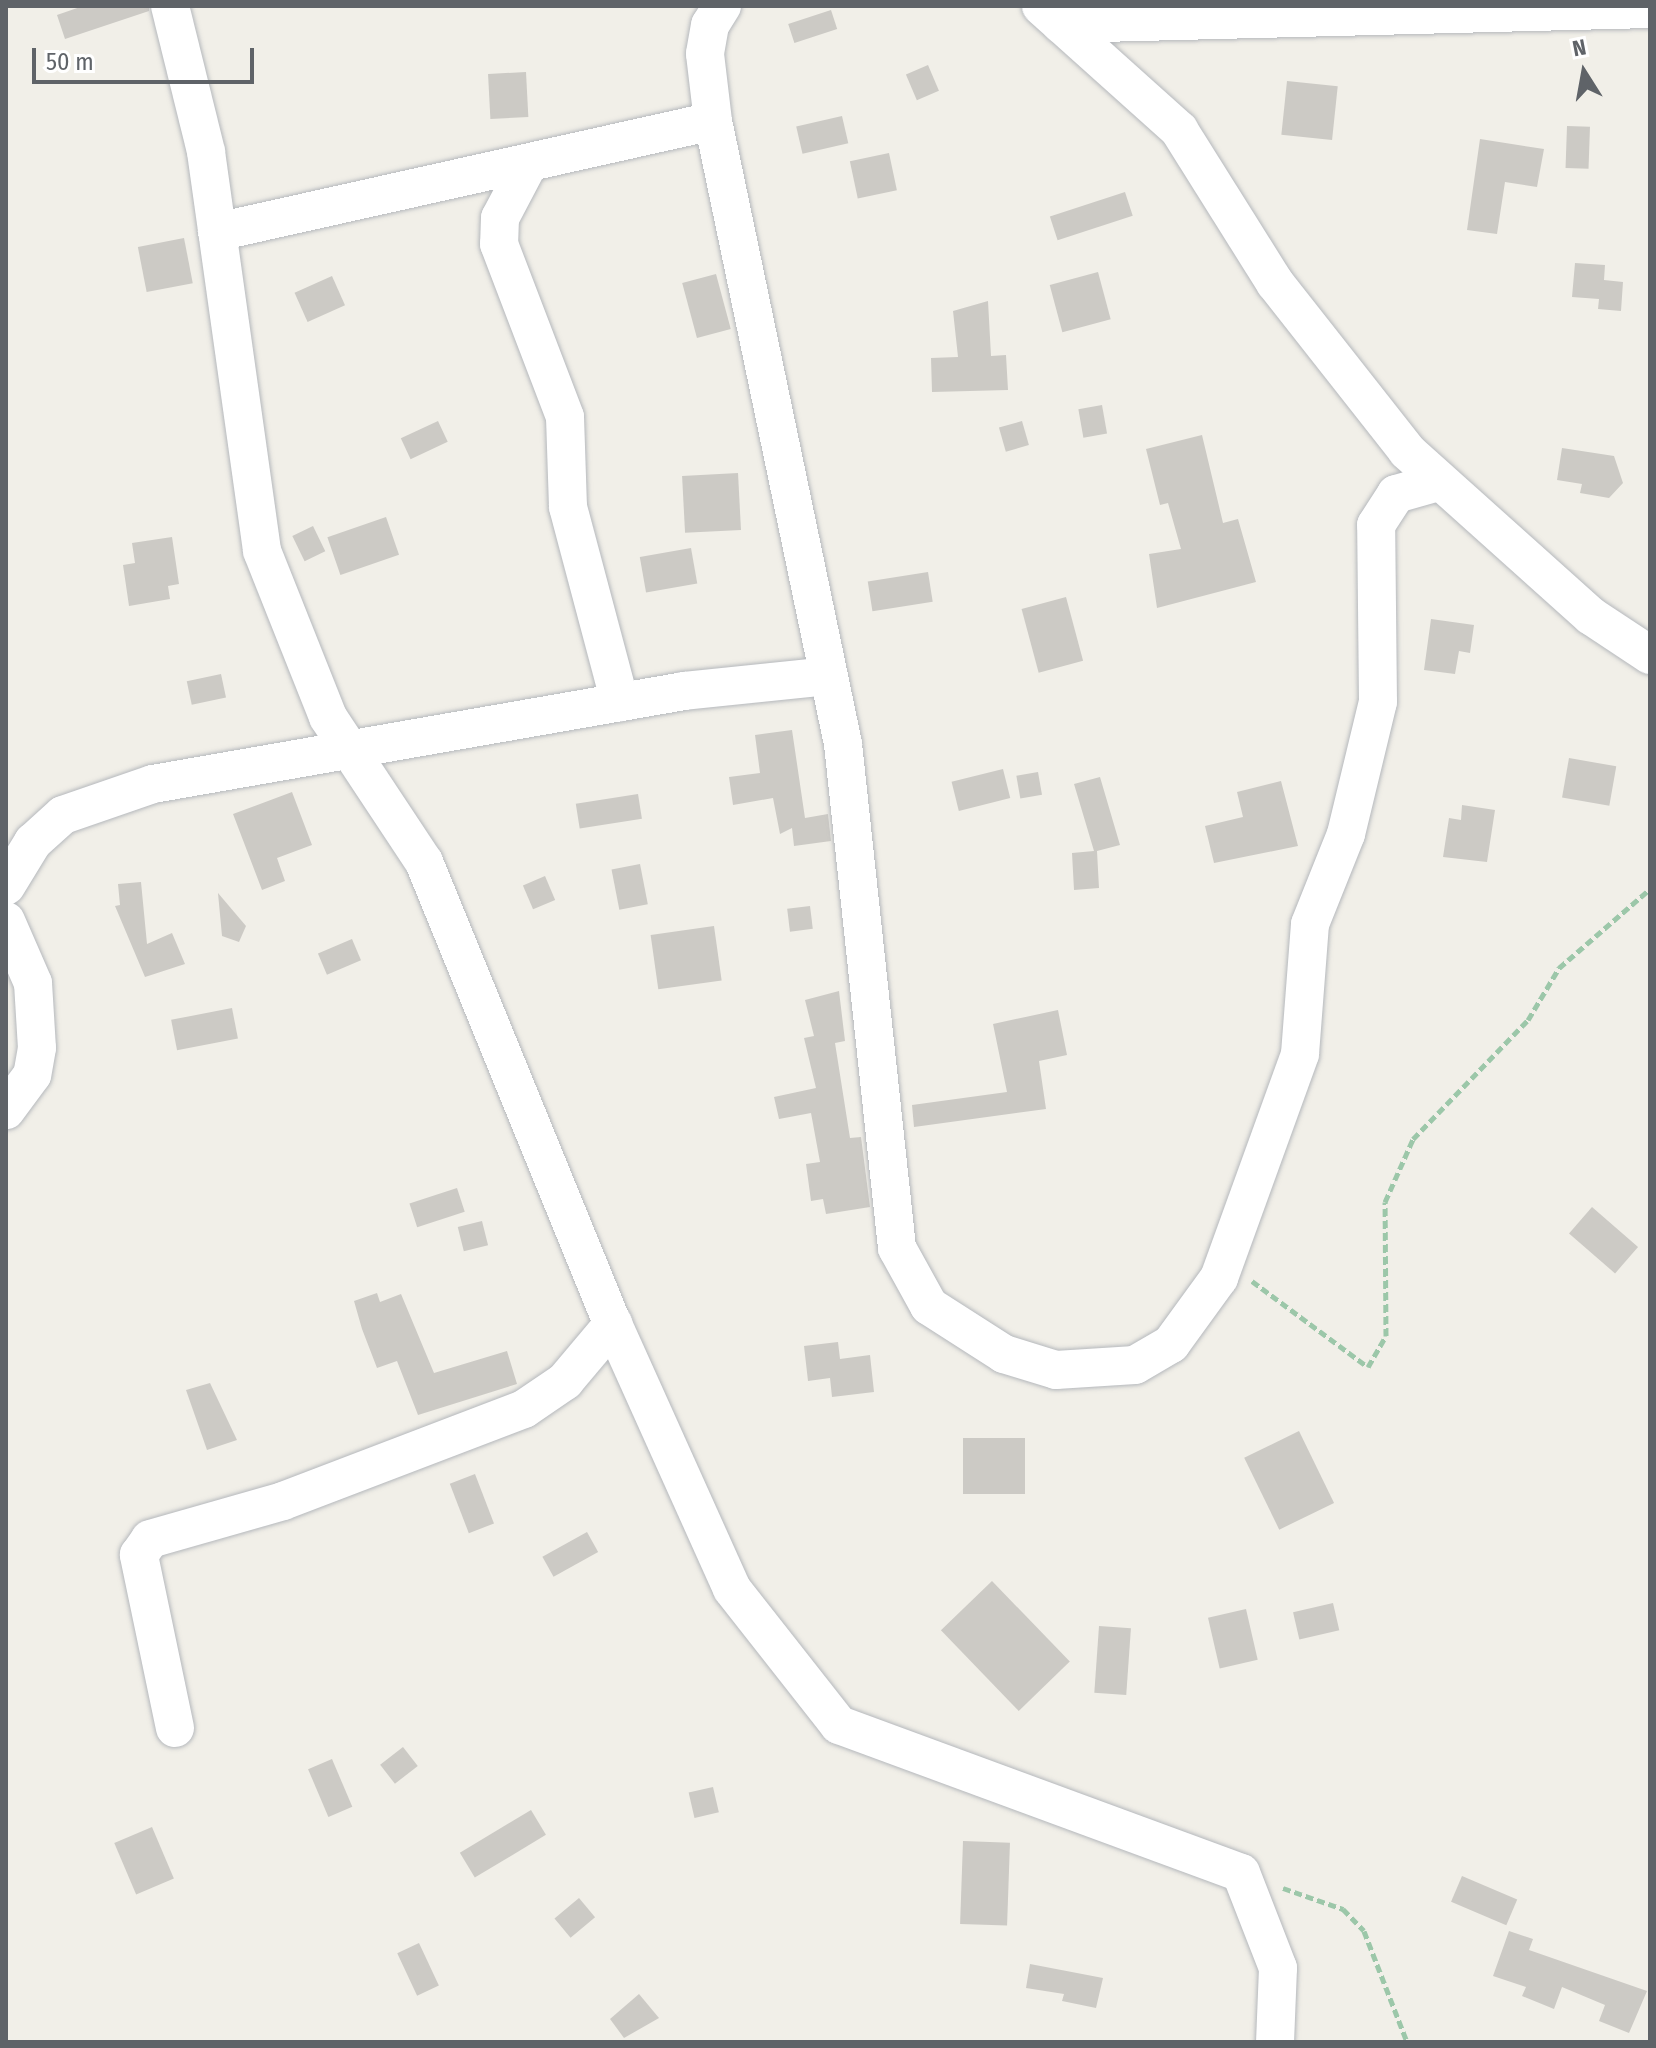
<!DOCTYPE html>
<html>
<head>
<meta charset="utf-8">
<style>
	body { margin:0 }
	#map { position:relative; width:1656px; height:2048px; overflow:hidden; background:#f1efe8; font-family:"Fira Sans Condensed",sans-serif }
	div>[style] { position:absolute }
	.building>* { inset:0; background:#cccac5; transform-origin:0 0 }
	.path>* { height:5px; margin-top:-2.5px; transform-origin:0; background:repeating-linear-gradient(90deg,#9cc7a9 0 8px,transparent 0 12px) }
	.roads { filter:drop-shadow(0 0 2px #b5b8bc) drop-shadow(0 0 2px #b5b8bc) }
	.minor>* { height:38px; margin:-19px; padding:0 19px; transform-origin:19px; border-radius:19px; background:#fff }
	span { translate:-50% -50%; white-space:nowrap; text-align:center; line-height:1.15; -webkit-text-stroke:7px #fff; paint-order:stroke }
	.frame { position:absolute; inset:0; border:8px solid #5f6368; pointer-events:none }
	.north { position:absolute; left:1544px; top:32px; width:80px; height:80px; -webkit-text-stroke:6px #fff; paint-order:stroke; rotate:349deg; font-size:22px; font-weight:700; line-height:32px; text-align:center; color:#5f6368 }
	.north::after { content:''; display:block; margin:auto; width:28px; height:36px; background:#5f6368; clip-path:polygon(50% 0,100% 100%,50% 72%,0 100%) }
	.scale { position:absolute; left:32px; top:48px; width:222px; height:36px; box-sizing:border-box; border:4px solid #5f6368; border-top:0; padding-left:10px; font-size:24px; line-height:28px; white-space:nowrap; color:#5f6368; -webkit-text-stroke:6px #fff; paint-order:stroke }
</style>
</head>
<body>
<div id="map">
	<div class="building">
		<i style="clip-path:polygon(83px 6px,149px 6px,149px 11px,65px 39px,57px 15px)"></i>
		<i style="left:831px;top:10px;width:20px;height:45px;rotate:72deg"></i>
		<i style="left:928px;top:65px;width:28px;height:24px;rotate:67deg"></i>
		<i style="left:526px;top:72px;width:45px;height:38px;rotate:87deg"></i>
		<i style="left:1287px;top:81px;width:51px;height:54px;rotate:6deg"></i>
		<i style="left:842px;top:116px;width:28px;height:47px;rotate:77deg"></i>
		<i style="left:1567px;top:126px;width:23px;height:42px;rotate:2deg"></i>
		<i style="clip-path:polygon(1480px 139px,1544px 149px,1537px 187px,1505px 182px,1497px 234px,1467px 230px)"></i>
		<i style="left:889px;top:153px;width:38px;height:40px;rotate:78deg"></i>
		<i style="left:1125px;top:192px;width:25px;height:79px;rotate:72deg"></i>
		<i style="left:184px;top:238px;width:46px;height:47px;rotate:79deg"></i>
		<i style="clip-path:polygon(1575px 263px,1605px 265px,1604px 280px,1623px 282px,1621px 311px,1598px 309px,1599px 299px,1572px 297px)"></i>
		<i style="left:1098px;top:272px;width:49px;height:50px;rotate:75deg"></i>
		<i style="left:716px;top:274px;width:57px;height:35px;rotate:75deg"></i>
		<i style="left:332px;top:276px;width:32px;height:41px;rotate:66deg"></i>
		<i style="clip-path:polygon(988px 301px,991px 356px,1006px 355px,1008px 390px,932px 392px,931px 358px,958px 357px,953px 311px)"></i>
		<i style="left:1102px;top:405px;width:29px;height:24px;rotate:80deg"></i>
		<i style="left:438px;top:421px;width:23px;height:41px;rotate:65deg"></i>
		<i style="left:1022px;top:421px;width:25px;height:24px;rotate:74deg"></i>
		<i style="clip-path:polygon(1202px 435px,1223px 523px,1238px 519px,1256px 582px,1157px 608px,1149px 554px,1181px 549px,1168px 503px,1160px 505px,1146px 449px)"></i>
		<i style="clip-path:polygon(1562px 448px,1614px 456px,1623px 483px,1609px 498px,1580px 493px,1582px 484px,1557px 480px)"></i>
		<i style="left:738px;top:473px;width:57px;height:56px;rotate:87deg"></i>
		<i style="left:386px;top:517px;width:40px;height:62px;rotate:71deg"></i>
		<i style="left:313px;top:526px;width:28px;height:23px;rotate:64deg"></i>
		<i style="clip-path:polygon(172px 537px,179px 584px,168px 586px,170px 599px,129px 606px,123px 565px,135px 563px,132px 543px)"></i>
		<i style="left:691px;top:548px;width:36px;height:52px;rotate:80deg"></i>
		<i style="left:928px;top:572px;width:30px;height:61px;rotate:81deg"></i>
		<i style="left:1066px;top:597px;width:66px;height:46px;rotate:75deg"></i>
		<i style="clip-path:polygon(1431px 619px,1474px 625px,1470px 653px,1459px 651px,1455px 674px,1424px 670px)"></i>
		<i style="left:221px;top:674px;width:24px;height:35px;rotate:78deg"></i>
		<i style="clip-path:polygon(792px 730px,805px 818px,828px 814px,831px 841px,794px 846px,792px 828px,780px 834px,773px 798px,733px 805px,729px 777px,760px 773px,755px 735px)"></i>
		<i style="left:1569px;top:758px;width:48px;height:40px;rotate:10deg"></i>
		<i style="left:1003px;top:769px;width:30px;height:53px;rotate:76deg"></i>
		<i style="left:1038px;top:772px;width:23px;height:22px;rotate:80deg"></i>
		<i style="clip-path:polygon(1100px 777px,1120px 845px,1097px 851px,1099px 888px,1074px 890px,1072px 853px,1094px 851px,1074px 784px)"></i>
		<i style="clip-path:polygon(1281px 781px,1298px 846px,1214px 863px,1205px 826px,1243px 817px,1237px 792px)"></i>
		<i style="clip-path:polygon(292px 792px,312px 845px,277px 858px,285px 881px,262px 890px,233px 814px)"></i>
		<i style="left:638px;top:794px;width:25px;height:63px;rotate:81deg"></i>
		<i style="clip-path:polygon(1462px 805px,1495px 810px,1487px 862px,1443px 857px,1449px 818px,1461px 820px)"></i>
		<i style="left:640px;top:864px;width:41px;height:29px;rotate:79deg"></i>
		<i style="left:545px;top:876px;width:26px;height:24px;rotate:67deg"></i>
		<i style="clip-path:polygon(141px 882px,147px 944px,172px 933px,185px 964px,145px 977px,115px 906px,120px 905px,118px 884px)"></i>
		<i style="clip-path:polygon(218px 893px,246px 926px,239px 942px,222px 936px)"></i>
		<i style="left:810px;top:906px;width:23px;height:23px;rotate:83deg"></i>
		<i style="left:714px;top:926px;width:55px;height:64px;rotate:82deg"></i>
		<i style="left:352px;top:939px;width:23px;height:37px;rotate:67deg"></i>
		<i style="clip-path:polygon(839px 991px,845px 1041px,835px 1043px,850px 1138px,861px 1137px,870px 1207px,826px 1214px,823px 1199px,811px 1201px,806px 1164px,820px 1162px,811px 1113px,779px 1119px,774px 1097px,816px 1088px,804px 1038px,814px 1036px,805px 1000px)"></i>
		<i style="left:232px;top:1008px;width:31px;height:62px;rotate:79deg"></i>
		<i style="clip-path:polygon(1058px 1010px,1067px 1055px,1039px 1061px,1046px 1109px,914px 1127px,912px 1105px,1007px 1092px,993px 1024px)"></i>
		<i style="left:457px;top:1188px;width:25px;height:50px;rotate:72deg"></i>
		<i style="left:1592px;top:1207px;width:61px;height:35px;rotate:41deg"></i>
		<i style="left:482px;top:1221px;width:25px;height:25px;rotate:76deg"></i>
		<i style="clip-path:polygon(377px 1293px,380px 1302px,401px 1294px,434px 1373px,507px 1351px,517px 1384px,418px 1415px,397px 1361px,377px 1368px,362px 1329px,354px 1301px)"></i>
		<i style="clip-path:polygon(838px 1342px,840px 1359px,870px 1355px,874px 1392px,832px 1397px,830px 1378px,808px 1381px,804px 1346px)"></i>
		<i style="clip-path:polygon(210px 1383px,237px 1440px,207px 1450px,186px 1390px)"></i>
		<i style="left:1299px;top:1431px;width:80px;height:61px;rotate:64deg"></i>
		<i style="left:963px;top:1438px;width:62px;height:56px"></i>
		<i style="left:475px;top:1474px;width:53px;height:27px;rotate:69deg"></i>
		<i style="left:587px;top:1532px;width:23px;height:51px;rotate:61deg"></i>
		<i style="left:992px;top:1581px;width:112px;height:71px;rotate:46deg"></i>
		<i style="left:1333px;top:1603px;width:28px;height:41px;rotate:77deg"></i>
		<i style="left:1246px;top:1609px;width:52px;height:39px;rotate:77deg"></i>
		<i style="left:1099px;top:1626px;width:32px;height:67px;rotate:4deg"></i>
		<i style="left:403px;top:1747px;width:24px;height:29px;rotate:52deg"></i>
		<i style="left:332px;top:1759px;width:52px;height:26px;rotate:67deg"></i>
		<i style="left:713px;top:1787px;width:26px;height:25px;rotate:77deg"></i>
		<i style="left:531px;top:1810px;width:29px;height:83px;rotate:59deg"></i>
		<i style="left:152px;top:1827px;width:56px;height:41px;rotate:67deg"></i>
		<i style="left:963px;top:1841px;width:47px;height:83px;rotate:2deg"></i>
		<i style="left:1462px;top:1876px;width:60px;height:28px;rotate:23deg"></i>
		<i style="left:579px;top:1898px;width:25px;height:32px;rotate:50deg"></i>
		<i style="clip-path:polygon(1509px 1931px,1533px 1939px,1529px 1950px,1647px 1991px,1629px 2033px,1599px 2021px,1605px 2005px,1562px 1987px,1554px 2009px,1522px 1996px,1526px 1987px,1493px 1976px)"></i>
		<i style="left:419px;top:1943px;width:47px;height:24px;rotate:65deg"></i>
		<i style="clip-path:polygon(1030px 1964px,1103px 1978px,1096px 2008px,1062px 2001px,1064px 1994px,1026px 1988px)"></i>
		<i style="clip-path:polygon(639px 1994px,659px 2018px,624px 2038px,610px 2019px)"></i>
	</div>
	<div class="path">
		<i style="left:1252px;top:1281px;width:144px;rotate:36.6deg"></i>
		<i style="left:1368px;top:1367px;width:36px;rotate:-60deg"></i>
		<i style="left:1386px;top:1336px;width:134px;rotate:-90.4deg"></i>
		<i style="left:1385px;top:1202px;width:69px;rotate:-66deg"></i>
		<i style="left:1413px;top:1139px;width:165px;rotate:-46deg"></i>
		<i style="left:1528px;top:1020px;width:61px;rotate:-59.2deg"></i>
		<i style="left:1559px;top:968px;width:121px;rotate:-41deg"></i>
		<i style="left:1283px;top:1888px;width:64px;rotate:19.3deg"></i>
		<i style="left:1343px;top:1909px;width:30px;rotate:46deg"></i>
		<i style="left:1364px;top:1931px;width:119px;rotate:68.8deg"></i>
	</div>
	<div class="roads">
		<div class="minor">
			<i style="left:170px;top:6px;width:150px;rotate:76.1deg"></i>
			<i style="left:206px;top:152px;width:403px;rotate:82deg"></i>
			<i style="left:262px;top:551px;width:179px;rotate:68.3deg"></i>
			<i style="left:328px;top:717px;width:174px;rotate:56.5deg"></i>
			<i style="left:424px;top:862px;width:499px;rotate:67.8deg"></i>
			<i style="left:613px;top:1324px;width:290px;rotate:65.8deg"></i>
			<i style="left:732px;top:1589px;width:173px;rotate:51.8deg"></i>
			<i style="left:839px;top:1725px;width:428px;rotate:20.2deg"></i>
			<i style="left:1241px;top:1873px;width:102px;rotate:68.7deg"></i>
			<i style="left:1278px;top:1968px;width:74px;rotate:92.3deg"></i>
			<i style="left:722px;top:6px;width:22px;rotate:122deg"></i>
			<i style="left:710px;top:25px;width:29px;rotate:100deg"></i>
			<i style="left:705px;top:54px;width:67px;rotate:83.2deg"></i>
			<i style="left:713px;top:121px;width:636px;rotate:78.21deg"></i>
			<i style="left:843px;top:744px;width:507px;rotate:83.88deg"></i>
			<i style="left:897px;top:1248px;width:66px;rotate:61.1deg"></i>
			<i style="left:929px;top:1306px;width:89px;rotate:32.6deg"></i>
			<i style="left:1004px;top:1354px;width:54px;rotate:17.1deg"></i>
			<i style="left:1056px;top:1370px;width:79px;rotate:-3.6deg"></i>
			<i style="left:1135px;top:1365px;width:42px;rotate:-30.3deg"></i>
			<i style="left:1171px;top:1344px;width:82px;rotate:-54deg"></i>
			<i style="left:1219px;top:1278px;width:238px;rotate:-70.1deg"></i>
			<i style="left:1300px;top:1054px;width:130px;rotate:-85.6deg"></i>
			<i style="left:1310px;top:924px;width:97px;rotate:-68.2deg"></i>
			<i style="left:1346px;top:834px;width:136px;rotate:-76.4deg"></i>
			<i style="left:1378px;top:702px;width:177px;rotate:-90.6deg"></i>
			<i style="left:1376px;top:525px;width:37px;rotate:-57deg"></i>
			<i style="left:1396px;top:494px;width:44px;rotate:-15.9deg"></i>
			<i style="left:1041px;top:6px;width:186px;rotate:41.9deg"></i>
			<i style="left:1179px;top:130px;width:181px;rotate:57.9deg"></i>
			<i style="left:1275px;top:283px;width:214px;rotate:51.8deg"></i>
			<i style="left:1407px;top:451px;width:247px;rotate:41.9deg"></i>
			<i style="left:1591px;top:616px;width:71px;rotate:33.5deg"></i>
			<i style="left:1061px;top:24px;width:589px;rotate:-1.46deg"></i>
			<i style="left:529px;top:163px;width:62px;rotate:117.8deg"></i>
			<i style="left:500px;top:218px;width:26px;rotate:92deg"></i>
			<i style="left:499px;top:244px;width:185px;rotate:69.1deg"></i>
			<i style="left:565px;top:417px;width:90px;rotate:88.1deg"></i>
			<i style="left:568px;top:507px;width:202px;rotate:75.1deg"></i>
			<i style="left:217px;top:232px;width:508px;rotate:-12.61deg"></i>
			<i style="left:6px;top:886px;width:52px;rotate:-58.5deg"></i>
			<i style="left:33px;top:842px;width:40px;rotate:-42deg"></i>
			<i style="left:63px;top:815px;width:95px;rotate:-19deg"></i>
			<i style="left:153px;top:784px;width:539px;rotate:-9.93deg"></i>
			<i style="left:684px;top:691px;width:145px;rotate:-5.9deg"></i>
			<i style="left:6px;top:921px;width:68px;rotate:66.5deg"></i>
			<i style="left:33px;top:983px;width:65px;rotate:86.5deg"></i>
			<i style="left:37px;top:1048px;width:27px;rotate:100deg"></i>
			<i style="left:32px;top:1075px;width:44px;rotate:126.6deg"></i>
			<i style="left:175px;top:1728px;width:177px;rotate:-101.8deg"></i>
			<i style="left:139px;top:1555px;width:19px;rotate:-55deg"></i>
			<i style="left:150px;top:1539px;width:138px;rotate:-15.9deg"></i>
			<i style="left:283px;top:1501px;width:258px;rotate:-20.9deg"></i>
			<i style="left:524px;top:1409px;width:50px;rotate:-34.3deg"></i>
			<i style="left:565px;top:1381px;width:75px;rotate:-49.9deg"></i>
		</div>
	</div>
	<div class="frame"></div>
	<div class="north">N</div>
	<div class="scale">50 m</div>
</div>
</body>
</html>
